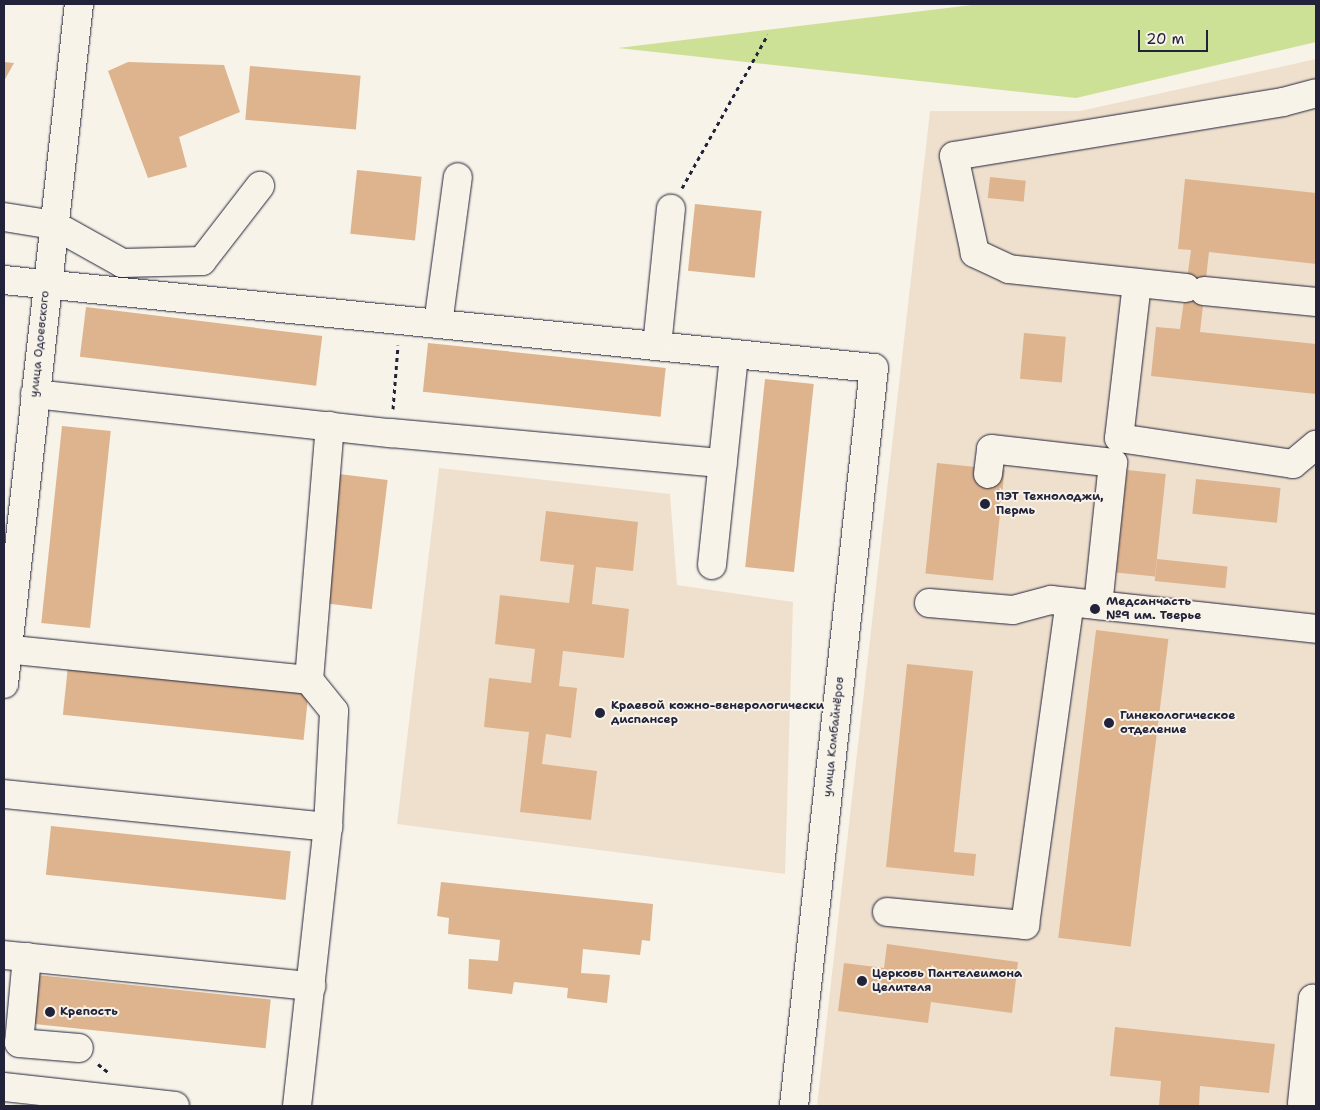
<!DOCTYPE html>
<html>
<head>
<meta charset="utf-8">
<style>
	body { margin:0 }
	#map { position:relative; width:1320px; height:1110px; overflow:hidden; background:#f7f3e8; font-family:"Shantell Sans",sans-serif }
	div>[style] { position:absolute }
	.built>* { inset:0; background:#efe0cd }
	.green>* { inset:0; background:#cde196 }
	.building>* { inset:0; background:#ddb48e; transform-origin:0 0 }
	.path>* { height:3px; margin-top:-1.5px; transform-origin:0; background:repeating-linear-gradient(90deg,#22223b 0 4px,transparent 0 8px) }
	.roads { filter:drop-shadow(0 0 1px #22223b) drop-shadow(0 0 1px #22223b) }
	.minor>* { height:28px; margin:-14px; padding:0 14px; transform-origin:14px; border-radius:14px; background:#f7f3e8 }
	.dots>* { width:14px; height:14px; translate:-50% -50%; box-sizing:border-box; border:2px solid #f7f3e8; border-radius:50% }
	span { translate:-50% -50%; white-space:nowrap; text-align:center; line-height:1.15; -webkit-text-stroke:4px #f7f3e8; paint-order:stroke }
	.street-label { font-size:12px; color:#22223b }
	.poi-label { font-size:12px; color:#22223b; font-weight:700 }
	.left { translate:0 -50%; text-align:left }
	.frame { position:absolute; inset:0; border:5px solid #22223b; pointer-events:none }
	.scale { position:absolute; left:1138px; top:30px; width:70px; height:22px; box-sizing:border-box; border:2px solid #22223b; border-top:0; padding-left:6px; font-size:15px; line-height:18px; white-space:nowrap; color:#22223b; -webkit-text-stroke:4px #f7f3e8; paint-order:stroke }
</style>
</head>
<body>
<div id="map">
	<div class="built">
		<i style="clip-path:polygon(1316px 59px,1316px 1106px,817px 1106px,930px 111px,1080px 111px)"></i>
		<i style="clip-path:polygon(439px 468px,670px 494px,677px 585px,793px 602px,785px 874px,397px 824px)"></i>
	</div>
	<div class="green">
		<i style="clip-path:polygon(980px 4px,1316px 4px,1316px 42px,1076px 98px,618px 48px)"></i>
	</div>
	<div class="building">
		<i style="clip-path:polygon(4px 62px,14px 63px,4px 81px)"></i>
		<i style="clip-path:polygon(128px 62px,224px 65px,240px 112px,179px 137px,187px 167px,148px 178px,108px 71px)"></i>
		<i style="left:250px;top:66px;width:111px;height:54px;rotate:5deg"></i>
		<i style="left:357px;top:170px;width:65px;height:64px;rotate:6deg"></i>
		<i style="left:990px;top:177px;width:36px;height:21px;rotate:6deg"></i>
		<i style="clip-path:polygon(1185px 179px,1316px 193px,1316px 264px,1209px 252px,1200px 332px,1316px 344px,1316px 394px,1151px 376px,1156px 327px,1180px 329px,1191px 250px,1178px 249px)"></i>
		<i style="left:695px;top:204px;width:67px;height:67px;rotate:6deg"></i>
		<i style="left:86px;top:307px;width:238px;height:50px;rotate:7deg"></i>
		<i style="left:1024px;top:333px;width:42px;height:46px;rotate:5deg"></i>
		<i style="left:428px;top:343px;width:239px;height:49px;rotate:6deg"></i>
		<i style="left:765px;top:379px;width:49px;height:189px;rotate:6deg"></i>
		<i style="left:62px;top:426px;width:49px;height:198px;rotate:6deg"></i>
		<i style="left:937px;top:463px;width:68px;height:111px;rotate:6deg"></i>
		<i style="left:1127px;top:470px;width:39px;height:103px;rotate:6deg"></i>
		<i style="left:339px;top:474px;width:49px;height:130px;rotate:7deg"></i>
		<i style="left:1196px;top:479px;width:85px;height:35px;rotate:6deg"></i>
		<i style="clip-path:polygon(546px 511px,638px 522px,633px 571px,596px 567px,592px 604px,629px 609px,624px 658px,563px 651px,559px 686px,577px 688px,571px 738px,546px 734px,542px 764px,597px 771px,591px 820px,520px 812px,529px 732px,484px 727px,489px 678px,531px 683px,535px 649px,495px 644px,500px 595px,569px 603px,574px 565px,540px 561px)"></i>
		<i style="left:1157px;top:559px;width:71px;height:22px;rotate:6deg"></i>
		<i style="left:1096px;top:630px;width:73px;height:310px;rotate:7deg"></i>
		<i style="clip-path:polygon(907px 664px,973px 671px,954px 852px,976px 854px,974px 876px,886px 867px)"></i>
		<i style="left:68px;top:666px;width:242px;height:49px;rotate:6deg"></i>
		<i style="left:51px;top:826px;width:241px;height:49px;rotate:6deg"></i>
		<i style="clip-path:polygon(441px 882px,653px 904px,650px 941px,642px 940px,640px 955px,583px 949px,581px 973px,610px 975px,607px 1003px,567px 998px,568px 988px,514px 982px,512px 994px,468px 989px,469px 959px,498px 961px,500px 940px,448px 934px,449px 918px,437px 916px)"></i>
		<i style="clip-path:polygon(887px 944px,1018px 962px,1012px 1013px,931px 1002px,928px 1023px,838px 1011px,844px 963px,884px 968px)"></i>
		<i style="left:37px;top:975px;width:235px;height:49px;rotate:6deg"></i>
		<i style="clip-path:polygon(1115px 1027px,1275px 1044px,1269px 1093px,1200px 1086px,1199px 1106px,1159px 1106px,1161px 1081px,1110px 1076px)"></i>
	</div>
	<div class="path">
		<i style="left:682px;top:188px;width:176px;rotate:-60.8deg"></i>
		<i style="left:393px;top:409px;width:64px;rotate:-85.5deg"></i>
		<i style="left:98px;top:1064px;width:14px;rotate:39deg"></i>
	</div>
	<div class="roads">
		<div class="minor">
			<i style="left:4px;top:217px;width:51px;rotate:9.1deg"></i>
			<i style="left:54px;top:225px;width:78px;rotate:29.2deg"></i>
			<i style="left:122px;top:263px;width:80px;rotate:-1.4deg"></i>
			<i style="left:202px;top:261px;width:95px;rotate:-52.3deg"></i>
			<i style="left:4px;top:280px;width:874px;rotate:5.78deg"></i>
			<i style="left:874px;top:368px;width:742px;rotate:96.19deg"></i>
			<i style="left:1137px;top:283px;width:156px;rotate:96.6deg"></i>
			<i style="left:1119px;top:438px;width:176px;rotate:8.5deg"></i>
			<i style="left:1293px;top:464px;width:30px;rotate:-40deg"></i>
			<i style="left:1186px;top:288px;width:178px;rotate:-173.9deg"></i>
			<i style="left:1009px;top:269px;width:38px;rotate:-155deg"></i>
			<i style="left:975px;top:253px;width:99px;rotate:-102.2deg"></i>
			<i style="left:954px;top:156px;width:333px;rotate:-9.3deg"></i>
			<i style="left:1283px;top:102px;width:34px;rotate:-15deg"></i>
			<i style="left:1204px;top:291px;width:113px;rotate:5.6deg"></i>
			<i style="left:438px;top:324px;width:148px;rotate:-82.3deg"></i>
			<i style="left:657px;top:346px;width:138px;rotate:-84.2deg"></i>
			<i style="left:35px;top:394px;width:358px;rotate:6.3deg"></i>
			<i style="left:391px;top:433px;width:333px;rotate:5.2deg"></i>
			<i style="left:988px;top:474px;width:25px;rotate:-83deg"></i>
			<i style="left:991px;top:449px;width:123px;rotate:6.5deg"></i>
			<i style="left:1113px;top:463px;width:143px;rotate:96deg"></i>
			<i style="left:712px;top:565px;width:212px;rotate:-84deg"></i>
			<i style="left:929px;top:603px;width:84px;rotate:4.8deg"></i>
			<i style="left:1013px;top:610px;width:39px;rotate:-15deg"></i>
			<i style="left:1051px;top:600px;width:267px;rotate:6.2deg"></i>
			<i style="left:4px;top:649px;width:307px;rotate:5.8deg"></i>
			<i style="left:4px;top:684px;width:684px;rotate:-83.71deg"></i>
			<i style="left:4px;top:794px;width:326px;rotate:5.8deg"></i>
			<i style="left:887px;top:912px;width:139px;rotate:5.4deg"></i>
			<i style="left:1025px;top:925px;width:326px;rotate:-82.1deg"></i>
			<i style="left:4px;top:955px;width:309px;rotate:5.8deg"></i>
			<i style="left:27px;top:957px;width:86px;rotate:95.3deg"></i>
			<i style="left:19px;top:1043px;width:60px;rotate:4.8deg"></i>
			<i style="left:4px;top:1087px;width:172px;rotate:6.3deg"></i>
			<i style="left:1302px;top:1103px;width:105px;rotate:-84deg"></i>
			<i style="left:1313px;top:999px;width:3px"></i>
			<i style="left:297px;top:1106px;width:281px;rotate:-83.7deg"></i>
			<i style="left:328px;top:827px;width:116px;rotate:-87deg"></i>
			<i style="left:334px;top:711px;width:40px;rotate:-129deg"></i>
			<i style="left:309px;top:680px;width:255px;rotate:-85.3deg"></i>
		</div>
	</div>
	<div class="dots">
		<i style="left:985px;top:504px;background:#22223b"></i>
		<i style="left:1095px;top:609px;background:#22223b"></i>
		<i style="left:600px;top:713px;background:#22223b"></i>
		<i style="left:1109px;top:723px;background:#22223b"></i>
		<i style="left:862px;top:981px;background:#22223b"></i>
		<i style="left:50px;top:1012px;background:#22223b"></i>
	</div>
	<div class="street-label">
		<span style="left:40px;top:344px;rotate:-84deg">улица Одоевского</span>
		<span style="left:834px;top:737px;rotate:-84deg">улица Комбайнёров</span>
	</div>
	<div class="poi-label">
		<span class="left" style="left:996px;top:504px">ПЭТ Технолоджи,<br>Пермь</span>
		<span class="left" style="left:1106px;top:609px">Медсанчасть<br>№9 им. Тверье</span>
		<span class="left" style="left:611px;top:713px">Краевой кожно-венерологически<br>диспансер</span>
		<span class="left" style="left:1120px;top:723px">Гинекологическое<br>отделение</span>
		<span class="left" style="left:872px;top:981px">Церковь Пантелеимона<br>Целителя</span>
		<span class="left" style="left:60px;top:1012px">Крепость</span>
	</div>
	<div class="frame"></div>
	<div class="scale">20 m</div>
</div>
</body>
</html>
